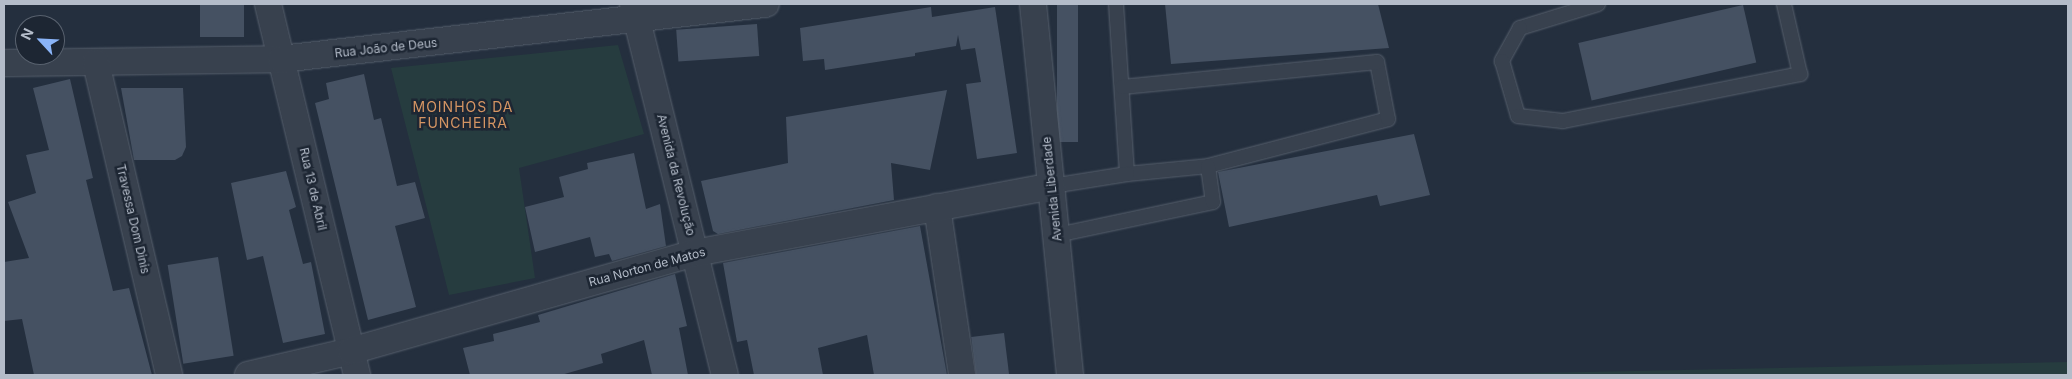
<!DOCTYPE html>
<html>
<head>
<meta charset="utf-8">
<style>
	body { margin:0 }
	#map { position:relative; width:2072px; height:379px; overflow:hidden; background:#242f3e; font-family:Inter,sans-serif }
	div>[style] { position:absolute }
	.green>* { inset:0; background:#263c3f }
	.building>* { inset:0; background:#455162; transform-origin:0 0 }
	.roads { filter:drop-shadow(0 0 1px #565f6c) drop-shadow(0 0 1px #565f6c) }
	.service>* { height:14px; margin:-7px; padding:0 7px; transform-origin:7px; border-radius:7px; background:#38414e }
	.minor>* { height:26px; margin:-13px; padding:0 13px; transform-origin:13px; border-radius:13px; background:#38414e }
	span { translate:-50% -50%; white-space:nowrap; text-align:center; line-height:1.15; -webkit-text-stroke:5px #1d2633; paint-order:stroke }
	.street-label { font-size:12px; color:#b4bcc9 }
	.neighbourhood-label { font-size:14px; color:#d59563; letter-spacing:1px }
	.frame { position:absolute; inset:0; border:5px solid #b4bcc9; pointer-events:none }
	.north { position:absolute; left:15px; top:15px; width:50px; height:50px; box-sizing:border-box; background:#1d2633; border:1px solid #59626f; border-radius:50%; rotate:295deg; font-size:14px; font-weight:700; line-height:20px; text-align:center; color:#b4bcc9 }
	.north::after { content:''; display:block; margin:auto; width:18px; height:22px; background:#8ab4f8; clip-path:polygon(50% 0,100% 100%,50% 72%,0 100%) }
</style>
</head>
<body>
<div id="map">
	<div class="green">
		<i style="clip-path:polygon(618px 45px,644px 134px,519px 168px,535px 278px,449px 295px,391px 68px)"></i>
		<i style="clip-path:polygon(2068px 362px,2068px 375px,1489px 374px)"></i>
	</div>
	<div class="building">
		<i style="left:200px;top:4px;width:44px;height:33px"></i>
		<i style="left:1057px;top:4px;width:21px;height:138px"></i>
		<i style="clip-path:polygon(1165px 4px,1378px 4px,1389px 48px,1171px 64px)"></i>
		<i style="left:1743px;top:5px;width:59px;height:169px;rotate:77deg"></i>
		<i style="clip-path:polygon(931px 7px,932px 17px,995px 7px,1017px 153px,977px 159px,966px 84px,981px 82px,975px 48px,961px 50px,958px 35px,956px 46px,915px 53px,915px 56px,825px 70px,824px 59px,803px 61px,800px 28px)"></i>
		<i style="left:757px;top:24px;width:32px;height:81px;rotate:86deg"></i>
		<i style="clip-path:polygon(364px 74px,374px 120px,381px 118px,397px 186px,415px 182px,425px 218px,395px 226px,416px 307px,368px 320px,315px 103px,329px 99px,326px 83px)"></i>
		<i style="clip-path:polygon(70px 79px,93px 178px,86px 180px,113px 291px,129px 288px,152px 375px,34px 375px,22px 319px,4px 321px,4px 262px,29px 258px,8px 202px,36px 193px,26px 155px,49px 150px,33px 88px)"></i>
		<i style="clip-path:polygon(121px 88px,183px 88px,186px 147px,182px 156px,175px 160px,134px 160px)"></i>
		<i style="clip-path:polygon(947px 90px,930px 170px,891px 163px,894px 200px,718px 234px,713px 231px,701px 181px,788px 163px,786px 117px)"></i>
		<i style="clip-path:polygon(1414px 134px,1430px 195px,1380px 206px,1377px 195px,1229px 227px,1218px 172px)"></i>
		<i style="clip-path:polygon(634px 153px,646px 209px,660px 204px,666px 246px,612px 261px,609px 254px,595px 257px,590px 237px,535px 252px,525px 207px,564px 197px,559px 177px,588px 169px,587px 163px)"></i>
		<i style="clip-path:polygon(286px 171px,296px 207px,289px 210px,303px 264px,311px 262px,325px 334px,283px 343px,263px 256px,247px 260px,231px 183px)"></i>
		<i style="clip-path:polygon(920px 226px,947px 375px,874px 375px,867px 335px,818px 348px,823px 375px,754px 375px,747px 340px,737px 342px,723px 263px)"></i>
		<i style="left:218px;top:257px;width:100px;height:51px;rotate:81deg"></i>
		<i style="clip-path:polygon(675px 274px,687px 326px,679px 328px,688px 375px,652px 375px,644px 340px,601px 354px,603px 363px,561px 375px,470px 375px,463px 348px,494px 341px,493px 334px,540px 322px,538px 315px)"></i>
		<i style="left:1004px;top:333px;width:42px;height:33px;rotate:83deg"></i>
	</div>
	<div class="roads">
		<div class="service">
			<i style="left:1116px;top:4px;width:170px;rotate:86.3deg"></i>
			<i style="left:1127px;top:174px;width:81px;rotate:-5.6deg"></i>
			<i style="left:1208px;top:166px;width:186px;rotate:-14.6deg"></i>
			<i style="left:1388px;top:119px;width:58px;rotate:-100.9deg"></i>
			<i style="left:1377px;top:62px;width:256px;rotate:174.4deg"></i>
			<i style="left:1598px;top:4px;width:82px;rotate:162.9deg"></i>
			<i style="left:1520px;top:28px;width:38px;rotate:119deg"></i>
			<i style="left:1502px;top:61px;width:57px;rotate:73.8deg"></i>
			<i style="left:1518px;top:116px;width:45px;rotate:6.3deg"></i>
			<i style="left:1563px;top:121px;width:242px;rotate:-11.2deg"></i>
			<i style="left:1800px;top:74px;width:72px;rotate:-102.9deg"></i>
			<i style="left:1052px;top:186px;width:76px;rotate:-9.1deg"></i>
			<i style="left:1057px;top:235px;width:159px;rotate:-11.9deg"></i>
			<i style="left:1213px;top:202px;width:36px;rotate:-98deg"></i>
		</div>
		<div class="minor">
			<i style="left:268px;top:4px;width:382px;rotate:76.5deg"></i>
			<i style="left:633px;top:4px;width:382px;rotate:76.1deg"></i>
			<i style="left:1033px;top:4px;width:373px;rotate:84.3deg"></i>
			<i style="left:4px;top:63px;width:277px;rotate:-0.8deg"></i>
			<i style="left:281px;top:59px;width:488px;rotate:-6.5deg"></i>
			<i style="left:96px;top:63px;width:320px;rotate:76.8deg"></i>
			<i style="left:937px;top:207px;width:170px;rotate:81.5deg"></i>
			<i style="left:248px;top:375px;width:106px;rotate:-13.1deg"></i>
			<i style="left:351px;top:351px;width:358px;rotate:-15.9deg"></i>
			<i style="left:695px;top:253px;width:363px;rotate:-10.6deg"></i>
		</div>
	</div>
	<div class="street-label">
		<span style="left:386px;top:48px;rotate:-6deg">Rua João de Deus</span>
		<span style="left:676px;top:175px;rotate:76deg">Avenida da Revolução</span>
		<span style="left:313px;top:189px;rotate:77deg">Rua 13 de Abril</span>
		<span style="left:1052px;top:189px;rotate:-96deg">Avenida Liberdade</span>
		<span style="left:133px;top:219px;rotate:77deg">Travessa Dom Dinis</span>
		<span style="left:647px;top:267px;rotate:-15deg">Rua Norton de Matos</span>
	</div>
	<div class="neighbourhood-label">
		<span style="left:463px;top:115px">MOINHOS DA<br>FUNCHEIRA</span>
	</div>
	<div class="frame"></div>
	<div class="north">N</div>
</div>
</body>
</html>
